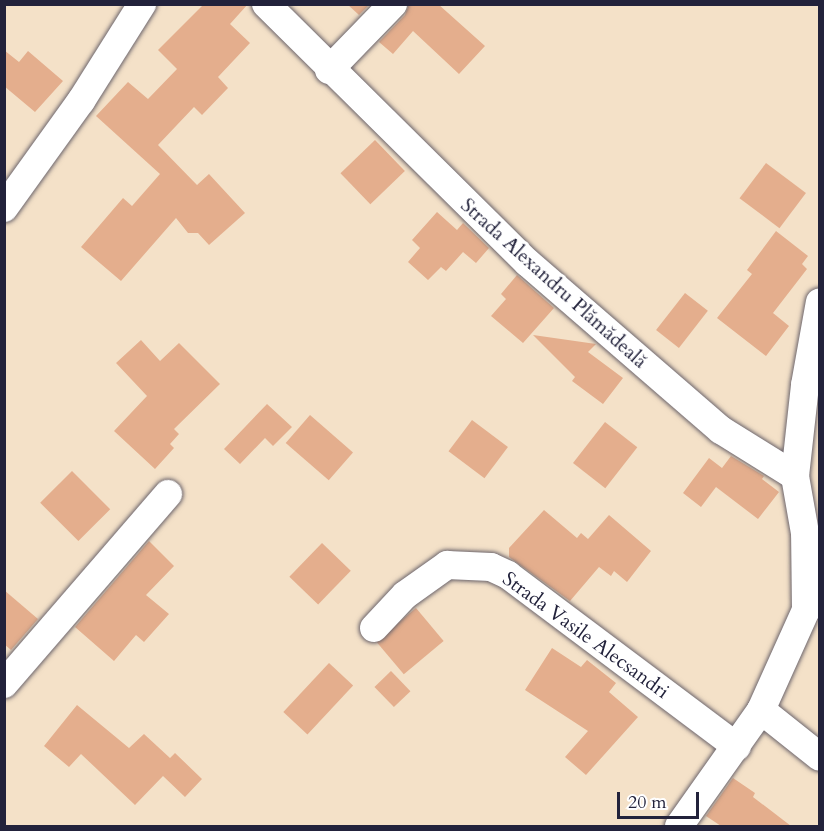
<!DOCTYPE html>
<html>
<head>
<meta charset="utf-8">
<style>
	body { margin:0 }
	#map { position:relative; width:824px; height:831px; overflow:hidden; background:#f4e1c8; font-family:Cardo,serif }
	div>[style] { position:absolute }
	.building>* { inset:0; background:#e4ae8d; transform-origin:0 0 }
	.roads { filter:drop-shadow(0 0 2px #6c656c) drop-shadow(0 0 2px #6c656c) }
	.minor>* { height:28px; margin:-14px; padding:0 14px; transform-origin:14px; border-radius:14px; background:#fff }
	span { translate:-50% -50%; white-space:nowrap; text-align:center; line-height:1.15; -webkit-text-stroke:6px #fff; paint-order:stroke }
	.street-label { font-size:20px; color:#22223b }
	.frame { position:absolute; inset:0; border:6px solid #22223b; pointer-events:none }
	.scale { position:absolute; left:617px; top:792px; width:82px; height:27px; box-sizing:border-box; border:3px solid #22223b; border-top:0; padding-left:8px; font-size:18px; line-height:21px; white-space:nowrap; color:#22223b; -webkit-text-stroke:4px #fff; paint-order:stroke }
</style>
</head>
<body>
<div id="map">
	<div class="building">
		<i style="clip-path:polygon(204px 4px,248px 4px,230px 24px,250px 43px,218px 77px,228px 88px,202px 115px,194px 107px,158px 145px,197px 185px,209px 174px,245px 213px,209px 245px,198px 233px,188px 233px,176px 218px,121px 281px,81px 247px,123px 198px,132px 206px,160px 174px,96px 116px,128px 82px,148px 99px,177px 69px,158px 50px)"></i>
		<i style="clip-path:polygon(347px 4px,370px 4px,359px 15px)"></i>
		<i style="clip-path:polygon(409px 4px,438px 4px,485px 46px,459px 74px,413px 31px,393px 54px,379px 42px,405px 15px)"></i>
		<i style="clip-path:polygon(4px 50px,19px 62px,28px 51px,63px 81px,35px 112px,4px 86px)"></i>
		<i style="left:375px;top:140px;width:43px;height:48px;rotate:46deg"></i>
		<i style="left:766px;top:163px;width:50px;height:44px;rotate:37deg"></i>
		<i style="clip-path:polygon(437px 212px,457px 230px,463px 223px,489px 248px,476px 263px,463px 252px,446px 271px,441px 267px,428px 280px,408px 262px,420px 248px,412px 240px)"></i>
		<i style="clip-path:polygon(776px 231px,808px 256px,802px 264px,807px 269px,773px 313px,789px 326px,766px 356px,717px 318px,752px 274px,747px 270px)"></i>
		<i style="clip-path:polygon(517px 275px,554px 308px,523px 343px,491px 316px,506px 299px,501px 294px)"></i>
		<i style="left:685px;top:293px;width:29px;height:47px;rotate:38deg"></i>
		<i style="clip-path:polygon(533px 335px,596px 344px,588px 352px,623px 378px,603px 404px,572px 381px,575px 377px)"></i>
		<i style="clip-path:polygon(141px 340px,160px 361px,179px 343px,220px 384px,174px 429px,179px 434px,170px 444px,174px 448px,155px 469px,114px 431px,147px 396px,116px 363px)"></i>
		<i style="clip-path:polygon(267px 404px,292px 427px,273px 446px,265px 438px,240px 464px,224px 449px)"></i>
		<i style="left:310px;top:415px;width:57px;height:37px;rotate:41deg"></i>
		<i style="left:472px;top:420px;width:45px;height:39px;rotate:37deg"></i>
		<i style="left:605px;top:422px;width:41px;height:52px;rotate:38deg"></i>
		<i style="clip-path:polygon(731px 456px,764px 476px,762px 479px,779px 492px,758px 519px,716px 487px,701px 507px,683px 493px,709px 458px,722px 468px)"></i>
		<i style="left:72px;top:471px;width:54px;height:45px;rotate:45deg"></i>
		<i style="clip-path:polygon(544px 510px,577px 538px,581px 533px,588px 539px,609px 515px,651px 551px,627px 582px,614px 571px,611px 576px,599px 567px,570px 601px,509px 557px,509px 548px)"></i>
		<i style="clip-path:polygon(149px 541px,174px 566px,146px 595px,169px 614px,144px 642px,136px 635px,114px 661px,75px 627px)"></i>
		<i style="left:322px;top:543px;width:40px;height:47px;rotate:44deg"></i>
		<i style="clip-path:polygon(4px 590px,38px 619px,11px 650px,4px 644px)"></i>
		<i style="left:416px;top:608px;width:43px;height:52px;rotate:50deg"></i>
		<i style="clip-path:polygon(552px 648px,581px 667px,587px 660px,616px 683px,609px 692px,638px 717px,586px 775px,565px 757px,588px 731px,525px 690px)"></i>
		<i style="left:329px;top:663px;width:33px;height:67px;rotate:43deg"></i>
		<i style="left:391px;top:671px;width:28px;height:23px;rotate:46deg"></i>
		<i style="clip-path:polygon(77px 705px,129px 748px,144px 734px,170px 758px,175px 753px,202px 779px,185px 797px,163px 776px,135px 805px,81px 754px,69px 767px,44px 746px)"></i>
		<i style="clip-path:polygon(733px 778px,755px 793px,753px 797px,791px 826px,721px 826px,706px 816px)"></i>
	</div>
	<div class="roads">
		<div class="minor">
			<i style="left:266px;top:4px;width:368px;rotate:44.7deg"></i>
			<i style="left:528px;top:263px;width:255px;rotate:40.9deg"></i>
			<i style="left:721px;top:430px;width:87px;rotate:31.9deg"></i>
			<i style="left:329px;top:70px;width:92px;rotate:-45.9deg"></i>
			<i style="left:4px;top:208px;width:132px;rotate:-54.3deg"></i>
			<i style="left:81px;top:101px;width:115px;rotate:-57.8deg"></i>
			<i style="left:806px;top:610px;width:77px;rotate:-90.7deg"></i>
			<i style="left:805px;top:533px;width:58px;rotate:-100deg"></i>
			<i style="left:795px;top:476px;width:92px;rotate:-83.7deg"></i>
			<i style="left:805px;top:385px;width:84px;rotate:-79.8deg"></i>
			<i style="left:374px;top:628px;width:45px;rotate:-46.8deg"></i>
			<i style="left:405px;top:595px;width:52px;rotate:-35.5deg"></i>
			<i style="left:447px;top:565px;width:44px;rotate:2.6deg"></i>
			<i style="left:491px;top:567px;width:19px;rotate:25deg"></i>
			<i style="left:508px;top:575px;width:286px;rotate:36.9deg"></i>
			<i style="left:4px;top:684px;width:251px;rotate:-49.2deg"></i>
			<i style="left:761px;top:710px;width:75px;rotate:38.5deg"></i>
			<i style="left:679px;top:826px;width:142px;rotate:-54.7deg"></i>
			<i style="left:761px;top:710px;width:110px;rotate:-65.8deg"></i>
			<i style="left:806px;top:610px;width:18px;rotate:-49deg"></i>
		</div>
	</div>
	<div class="street-label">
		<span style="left:554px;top:283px;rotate:42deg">Strada Alexandru Plămădeală</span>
		<span style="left:586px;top:635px;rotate:36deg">Strada Vasile Alecsandri</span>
	</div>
	<div class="frame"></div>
	<div class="scale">20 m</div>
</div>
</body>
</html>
